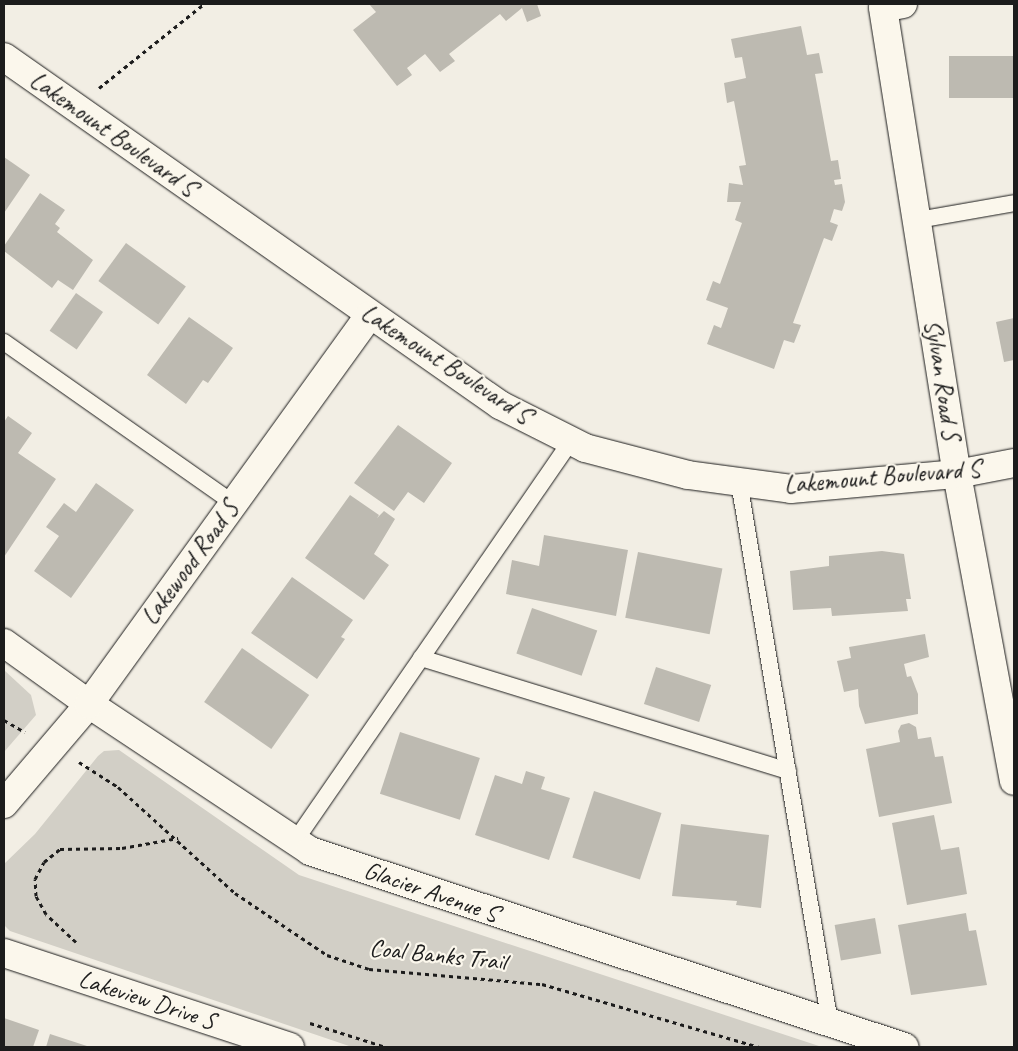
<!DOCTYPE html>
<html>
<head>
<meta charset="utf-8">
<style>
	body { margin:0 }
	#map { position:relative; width:1018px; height:1051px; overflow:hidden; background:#f2eee4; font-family:Caveat,sans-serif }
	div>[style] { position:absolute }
	.green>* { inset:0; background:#d2cfc6 }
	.building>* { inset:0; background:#bdbab1; transform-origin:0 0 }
	.path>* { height:3px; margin-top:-1.5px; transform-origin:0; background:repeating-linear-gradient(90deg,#1c1c1c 0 4px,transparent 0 8px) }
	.roads { filter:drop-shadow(0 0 1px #1c1c1c) drop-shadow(0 0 1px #1c1c1c) }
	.lane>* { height:16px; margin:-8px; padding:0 8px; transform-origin:8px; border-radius:8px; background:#fbf7ec }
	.street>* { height:28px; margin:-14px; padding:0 14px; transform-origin:14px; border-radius:14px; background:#fbf7ec }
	span { translate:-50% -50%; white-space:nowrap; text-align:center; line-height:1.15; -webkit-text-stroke:4.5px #fbf7ec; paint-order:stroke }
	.street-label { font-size:25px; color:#1c1c1c }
	.frame { position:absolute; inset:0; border:5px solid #1c1c1c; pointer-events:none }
</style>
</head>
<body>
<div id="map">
	<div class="green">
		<i style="clip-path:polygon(4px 670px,31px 695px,36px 715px,4px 752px)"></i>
		<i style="clip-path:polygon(119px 750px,299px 875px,822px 1047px,352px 1047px,10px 931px,4px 925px,4px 864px,35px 834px,98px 756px,104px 751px)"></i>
	</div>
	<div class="building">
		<i style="clip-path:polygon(369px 4px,537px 4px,541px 16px,527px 22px,522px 8px,506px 21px,500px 14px,449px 54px,455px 61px,440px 72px,425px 54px,407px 68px,412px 75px,397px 86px,353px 30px,376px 12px)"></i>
		<i style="clip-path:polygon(801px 26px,807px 55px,819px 53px,823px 73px,815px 74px,831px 161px,838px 160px,841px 179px,834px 180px,835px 185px,842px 184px,845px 202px,842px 211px,834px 209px,830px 222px,838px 225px,832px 241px,824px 238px,793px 323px,801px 325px,794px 343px,784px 340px,774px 369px,707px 344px,714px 325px,721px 328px,728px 308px,706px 300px,713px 281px,720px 284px,742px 223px,735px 220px,741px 202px,727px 202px,729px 183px,743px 185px,739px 166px,746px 165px,734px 101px,727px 103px,724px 83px,746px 78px,742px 57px,735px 58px,731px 39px)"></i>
		<i style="left:1014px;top:56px;width:42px;height:65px;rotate:90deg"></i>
		<i style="clip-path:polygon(4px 157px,30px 175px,4px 213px)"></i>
		<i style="clip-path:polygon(40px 193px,65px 210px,55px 224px,60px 228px,57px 232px,93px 260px,73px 290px,58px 280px,52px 288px,4px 251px,4px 246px)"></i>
		<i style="left:126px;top:243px;width:74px;height:47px;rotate:36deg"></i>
		<i style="left:76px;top:293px;width:33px;height:46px;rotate:35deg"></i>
		<i style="clip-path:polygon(189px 317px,233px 348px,208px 383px,203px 380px,186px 404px,147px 375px)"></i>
		<i style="clip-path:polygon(1014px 318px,1014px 360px,1004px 362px,996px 322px)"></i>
		<i style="clip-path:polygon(8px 416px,32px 433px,18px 453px,56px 479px,4px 557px,4px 422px)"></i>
		<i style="clip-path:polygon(398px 425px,452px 463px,424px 503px,408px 492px,394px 511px,354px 483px)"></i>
		<i style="clip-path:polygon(96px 483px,134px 510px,71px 598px,34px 571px,59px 536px,46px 527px,64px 503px,76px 512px)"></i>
		<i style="clip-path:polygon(350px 495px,379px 515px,377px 518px,384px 511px,395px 519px,374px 554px,389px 565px,364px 600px,305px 558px)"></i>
		<i style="clip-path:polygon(544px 535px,628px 550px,616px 616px,506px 594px,512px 560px,539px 566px)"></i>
		<i style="clip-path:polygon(882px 551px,904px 554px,911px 599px,906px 599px,908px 611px,832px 616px,831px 608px,793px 610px,790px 571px,829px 566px,829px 556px)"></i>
		<i style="left:638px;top:552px;width:86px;height:67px;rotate:11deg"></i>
		<i style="clip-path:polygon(292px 577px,353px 620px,341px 637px,345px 639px,317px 679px,251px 633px)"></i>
		<i style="left:532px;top:608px;width:69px;height:48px;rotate:19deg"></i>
		<i style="clip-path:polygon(925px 634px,929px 657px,904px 664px,907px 677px,911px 676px,918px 694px,918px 714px,865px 724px,859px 706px,858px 689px,844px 692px,837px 661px,851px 658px,849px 647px)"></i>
		<i style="left:242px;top:648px;width:82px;height:66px;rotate:35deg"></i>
		<i style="left:656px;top:667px;width:58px;height:39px;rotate:18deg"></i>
		<i style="clip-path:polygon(909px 723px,916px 727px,918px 739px,931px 737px,935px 757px,943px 756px,952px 803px,879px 817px,866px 749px,900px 742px,898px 731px,901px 725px)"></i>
		<i style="left:400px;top:732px;width:84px;height:65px;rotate:18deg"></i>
		<i style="clip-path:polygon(526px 771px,545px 777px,541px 789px,570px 798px,549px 860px,475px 835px,495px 775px,522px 784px)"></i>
		<i style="left:594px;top:791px;width:71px;height:70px;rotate:18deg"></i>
		<i style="clip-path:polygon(934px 815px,941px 850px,959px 847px,967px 894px,907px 905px,892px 823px)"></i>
		<i style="clip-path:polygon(681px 824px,769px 835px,761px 908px,736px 905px,737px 901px,672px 896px)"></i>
		<i style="clip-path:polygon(966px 913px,969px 931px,976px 930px,987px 985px,911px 995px,898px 925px)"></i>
		<i style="left:875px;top:918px;width:36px;height:41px;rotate:80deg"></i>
		<i style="clip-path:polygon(4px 1018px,39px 1030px,33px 1047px,4px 1047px)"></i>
		<i style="clip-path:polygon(50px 1034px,90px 1047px,46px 1047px)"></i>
	</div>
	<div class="path">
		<i style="left:99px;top:88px;width:134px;rotate:-38.7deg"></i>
		<i style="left:4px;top:720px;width:24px;rotate:30deg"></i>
		<i style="left:79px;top:762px;width:46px;rotate:32.7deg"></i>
		<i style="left:118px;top:787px;width:158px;rotate:42.2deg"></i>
		<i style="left:235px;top:893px;width:111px;rotate:34deg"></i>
		<i style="left:327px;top:955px;width:44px;rotate:18.4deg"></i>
		<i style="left:369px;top:969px;width:174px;rotate:5deg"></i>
		<i style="left:542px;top:984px;width:226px;rotate:16.2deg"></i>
		<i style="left:76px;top:942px;width:41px;rotate:-137deg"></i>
		<i style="left:46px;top:914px;width:21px;rotate:-119deg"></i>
		<i style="left:36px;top:896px;width:17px;rotate:-93deg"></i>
		<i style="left:35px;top:879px;width:19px;rotate:-62deg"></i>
		<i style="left:44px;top:862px;width:21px;rotate:-39deg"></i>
		<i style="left:60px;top:849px;width:62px;rotate:-0.9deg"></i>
		<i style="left:122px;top:848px;width:57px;rotate:-10.1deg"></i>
		<i style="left:310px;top:1023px;width:80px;rotate:17.5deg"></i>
	</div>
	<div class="roads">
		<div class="lane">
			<i style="left:918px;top:220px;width:97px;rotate:-10deg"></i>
			<i style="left:4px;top:342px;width:280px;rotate:35.1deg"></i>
			<i style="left:739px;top:482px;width:549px;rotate:80.45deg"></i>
			<i style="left:421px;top:658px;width:384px;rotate:17.1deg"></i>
			<i style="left:295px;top:841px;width:486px;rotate:-55.4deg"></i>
		</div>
		<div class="street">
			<i style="left:903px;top:4px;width:20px;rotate:169deg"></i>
			<i style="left:883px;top:8px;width:472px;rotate:81deg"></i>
			<i style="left:957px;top:474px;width:312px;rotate:79.5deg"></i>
			<i style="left:4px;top:57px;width:606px;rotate:35.05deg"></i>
			<i style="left:500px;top:405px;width:95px;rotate:26.8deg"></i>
			<i style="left:585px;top:448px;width:106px;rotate:14.7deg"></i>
			<i style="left:688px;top:475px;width:104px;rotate:7.7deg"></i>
			<i style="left:791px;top:489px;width:167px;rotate:-5.2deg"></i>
			<i style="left:957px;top:474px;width:58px;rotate:-10.9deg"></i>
			<i style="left:4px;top:643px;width:105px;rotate:35.7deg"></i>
			<i style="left:89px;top:704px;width:265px;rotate:33.6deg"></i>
			<i style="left:310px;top:851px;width:626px;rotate:18.26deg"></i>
			<i style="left:4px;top:804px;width:131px;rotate:-49.6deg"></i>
			<i style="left:89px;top:704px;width:478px;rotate:-54.2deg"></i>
			<i style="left:4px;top:953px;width:301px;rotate:18.2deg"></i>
		</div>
	</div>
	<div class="street-label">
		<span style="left:113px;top:134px;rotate:35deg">Lakemount Boulevard S</span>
		<span style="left:446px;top:364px;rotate:33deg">Lakemount Boulevard S</span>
		<span style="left:942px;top:380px;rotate:81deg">Sylvan Road S</span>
		<span style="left:882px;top:477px;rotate:-5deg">Lakemount Boulevard S</span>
		<span style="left:190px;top:563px;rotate:-54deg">Lakewood Road S</span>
		<span style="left:431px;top:892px;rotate:19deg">Glacier Avenue S</span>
		<span style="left:438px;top:955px;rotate:6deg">Coal Banks Trail</span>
		<span style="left:147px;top:1000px;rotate:18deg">Lakeview Drive S</span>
	</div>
	<div class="frame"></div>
</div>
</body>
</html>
